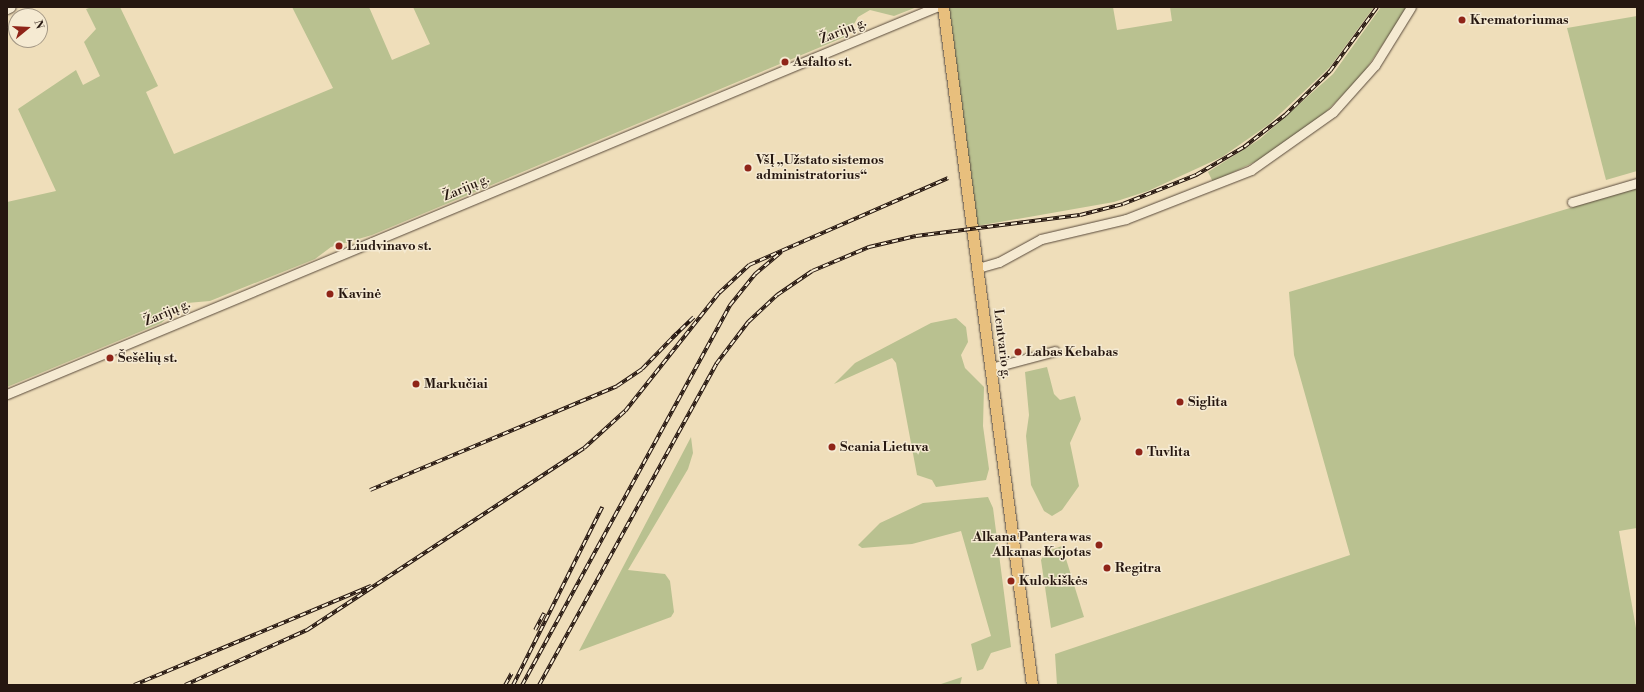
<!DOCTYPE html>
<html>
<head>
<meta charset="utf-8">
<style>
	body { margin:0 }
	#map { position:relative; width:1644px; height:692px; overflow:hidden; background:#efdeba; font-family:"Libre Bodoni",serif }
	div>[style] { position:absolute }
	.green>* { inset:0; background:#b9c190 }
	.roads { filter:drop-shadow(0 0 1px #58493a) drop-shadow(0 0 1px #58493a) }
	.minor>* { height:9px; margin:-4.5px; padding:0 4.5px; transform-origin:4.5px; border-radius:4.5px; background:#f5ead2 }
	.major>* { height:11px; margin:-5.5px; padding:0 5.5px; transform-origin:5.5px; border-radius:5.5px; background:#e8bf7d }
	.rail>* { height:3.5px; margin-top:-1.75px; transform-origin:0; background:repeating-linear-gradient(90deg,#f5ead2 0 6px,#261710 0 12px); box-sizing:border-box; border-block:1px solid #261710 }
	.dots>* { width:11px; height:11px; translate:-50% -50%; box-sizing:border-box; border:2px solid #f5ead2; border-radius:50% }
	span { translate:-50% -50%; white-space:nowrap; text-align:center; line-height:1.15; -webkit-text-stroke:3px #f5ead2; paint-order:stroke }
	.poi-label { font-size:13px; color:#261710; font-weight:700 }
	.left { translate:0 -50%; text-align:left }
	.right { translate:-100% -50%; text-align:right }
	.street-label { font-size:13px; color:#261710 }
	.frame { position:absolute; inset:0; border:8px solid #261710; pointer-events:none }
	.north { position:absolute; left:8px; top:8px; width:40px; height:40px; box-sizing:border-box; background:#f5ead2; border:1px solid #a29684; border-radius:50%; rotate:72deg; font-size:11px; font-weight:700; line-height:16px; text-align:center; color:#261710 }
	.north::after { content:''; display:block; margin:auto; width:14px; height:18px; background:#8f2418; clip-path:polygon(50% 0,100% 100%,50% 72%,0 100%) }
</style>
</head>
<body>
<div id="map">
	<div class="green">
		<i style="clip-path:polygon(92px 7px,120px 7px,158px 86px,146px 92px,174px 154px,333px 88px,292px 7px,369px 7px,392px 60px,430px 44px,413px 7px,917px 7px,894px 16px,870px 10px,858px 17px,847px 36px,372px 235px,331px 247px,315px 259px,210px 301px,187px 303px,161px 323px,7px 387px,7px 202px,56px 191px,18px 109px,76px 70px,83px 85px,100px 76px,84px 42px,96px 29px,86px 9px)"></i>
		<i style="clip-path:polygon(947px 7px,1113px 7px,1117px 30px,1172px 21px,1170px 7px,1374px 7px,1330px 67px,1268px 125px,1222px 157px,1148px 191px,1114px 202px,977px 226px)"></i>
		<i style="clip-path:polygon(1381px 7px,1408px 7px,1362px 75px,1323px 115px,1269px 155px,1213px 182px,1208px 172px,1260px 139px,1333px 74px)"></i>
		<i style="clip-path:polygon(1637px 16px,1637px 171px,1606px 180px,1567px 28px)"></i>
		<i style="clip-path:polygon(1637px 188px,1637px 528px,1619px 531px,1637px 634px,1637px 685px,1057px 685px,1055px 654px,1350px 555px,1294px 355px,1289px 292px)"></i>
		<i style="clip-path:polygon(956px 318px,966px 327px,968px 342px,961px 355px,965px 368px,984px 387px,983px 426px,989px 469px,986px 480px,936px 487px,932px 480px,917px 475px,896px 363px,892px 358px,834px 384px,855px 363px,931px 323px)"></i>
		<i style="clip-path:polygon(1047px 367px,1054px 394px,1060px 400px,1075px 396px,1081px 419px,1070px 443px,1079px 486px,1062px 510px,1052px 516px,1044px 511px,1031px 485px,1026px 436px,1029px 415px,1025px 372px)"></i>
		<i style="clip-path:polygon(691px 437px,693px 453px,688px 469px,628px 570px,665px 574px,670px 581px,674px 612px,671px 617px,579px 651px)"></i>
		<i style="clip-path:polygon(988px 497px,993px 508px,1011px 647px,991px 653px,983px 669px,977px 671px,971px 644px,991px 636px,961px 531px,912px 544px,862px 548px,858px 545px,880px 523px,923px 503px)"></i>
		<i style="clip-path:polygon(1062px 546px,1084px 617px,1051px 628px,1041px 560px,1045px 552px)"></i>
		<i style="clip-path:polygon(962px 677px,960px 685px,941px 685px,941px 684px)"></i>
	</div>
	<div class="roads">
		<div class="minor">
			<i style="left:7px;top:9px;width:4px;rotate:-27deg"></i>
			<i style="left:1572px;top:202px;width:68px;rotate:-16.3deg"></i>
			<i style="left:978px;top:268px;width:22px;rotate:-16deg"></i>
			<i style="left:999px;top:262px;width:48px;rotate:-28.7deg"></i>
			<i style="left:1041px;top:239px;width:87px;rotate:-13.2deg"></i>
			<i style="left:1126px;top:219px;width:134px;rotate:-21.4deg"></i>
			<i style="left:1251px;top:170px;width:100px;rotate:-35.3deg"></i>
			<i style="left:1333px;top:112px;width:63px;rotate:-48.2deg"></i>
			<i style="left:1375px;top:65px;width:68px;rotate:-58.2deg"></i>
			<i style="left:991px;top:368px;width:66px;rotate:-14.9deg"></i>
			<i style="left:7px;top:394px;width:1006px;rotate:-22.62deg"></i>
		</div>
		<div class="major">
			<i style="left:943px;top:7px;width:684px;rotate:82.52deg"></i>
		</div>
	</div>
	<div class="rail">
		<i style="left:672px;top:338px;width:30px;rotate:-44deg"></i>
		<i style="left:370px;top:490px;width:268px;rotate:-22.8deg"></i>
		<i style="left:617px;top:386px;width:30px;rotate:-34deg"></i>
		<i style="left:642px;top:369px;width:49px;rotate:-45.8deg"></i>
		<i style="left:535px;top:630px;width:19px;rotate:-62deg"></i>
		<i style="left:134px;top:685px;width:257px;rotate:-22.7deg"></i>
		<i style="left:185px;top:685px;width:134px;rotate:-24.3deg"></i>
		<i style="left:307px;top:630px;width:331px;rotate:-33.3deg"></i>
		<i style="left:584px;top:448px;width:55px;rotate:-42.1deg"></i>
		<i style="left:625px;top:411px;width:151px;rotate:-51.5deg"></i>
		<i style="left:719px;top:293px;width:41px;rotate:-43deg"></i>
		<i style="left:749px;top:265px;width:217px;rotate:-23.6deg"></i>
		<i style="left:505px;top:685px;width:13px;rotate:-61deg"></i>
		<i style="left:513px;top:685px;width:199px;rotate:-63.4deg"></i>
		<i style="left:522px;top:685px;width:433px;rotate:-61.3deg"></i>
		<i style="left:730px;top:305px;width:40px;rotate:-51deg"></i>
		<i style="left:755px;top:274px;width:34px;rotate:-40deg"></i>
		<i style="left:539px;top:685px;width:367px;rotate:-61.1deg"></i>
		<i style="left:716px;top:364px;width:53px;rotate:-52.7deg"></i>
		<i style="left:748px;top:322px;width:40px;rotate:-43deg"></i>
		<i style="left:777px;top:295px;width:42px;rotate:-34.4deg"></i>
		<i style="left:812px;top:271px;width:62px;rotate:-22.8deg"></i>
		<i style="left:869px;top:247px;width:48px;rotate:-13.2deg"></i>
		<i style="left:916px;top:236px;width:165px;rotate:-7.3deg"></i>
		<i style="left:1080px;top:215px;width:44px;rotate:-14.3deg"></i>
		<i style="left:1123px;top:204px;width:79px;rotate:-21.7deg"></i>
		<i style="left:1196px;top:175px;width:56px;rotate:-30.3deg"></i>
		<i style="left:1244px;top:147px;width:52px;rotate:-38deg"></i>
		<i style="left:1285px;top:115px;width:63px;rotate:-44.4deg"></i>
		<i style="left:1330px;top:71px;width:79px;rotate:-53.7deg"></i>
	</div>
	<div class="dots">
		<i style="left:1462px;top:20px;background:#8f2418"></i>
		<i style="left:785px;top:62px;background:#8f2418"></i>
		<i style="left:748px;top:168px;background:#8f2418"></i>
		<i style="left:339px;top:246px;background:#8f2418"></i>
		<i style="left:330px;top:294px;background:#8f2418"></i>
		<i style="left:1018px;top:352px;background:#8f2418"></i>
		<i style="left:110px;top:358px;background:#8f2418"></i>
		<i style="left:416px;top:384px;background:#8f2418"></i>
		<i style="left:1180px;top:402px;background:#8f2418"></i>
		<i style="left:832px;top:447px;background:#8f2418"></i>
		<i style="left:1139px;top:452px;background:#8f2418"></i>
		<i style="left:1099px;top:545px;background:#8f2418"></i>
		<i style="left:1107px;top:568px;background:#8f2418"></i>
		<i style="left:1011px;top:581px;background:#8f2418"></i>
	</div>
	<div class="poi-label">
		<span class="left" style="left:1470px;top:20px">Krematoriumas</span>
		<span class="left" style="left:793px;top:62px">Asfalto st.</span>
		<span class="left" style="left:756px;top:168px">VšĮ „Užstato sistemos<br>administratorius“</span>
		<span class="left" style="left:347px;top:246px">Liudvinavo st.</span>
		<span class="left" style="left:338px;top:294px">Kavinė</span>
		<span class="left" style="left:1026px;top:352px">Labas Kebabas</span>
		<span class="left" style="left:118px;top:358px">Šešėlių st.</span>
		<span class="left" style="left:424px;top:384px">Markučiai</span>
		<span class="left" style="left:1188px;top:402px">Siglita</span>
		<span class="left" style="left:840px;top:447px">Scania Lietuva</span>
		<span class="left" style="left:1147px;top:452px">Tuvlita</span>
		<span class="right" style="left:1091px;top:545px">Alkana Pantera was<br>Alkanas Kojotas</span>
		<span class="left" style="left:1115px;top:568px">Regitra</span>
		<span class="left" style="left:1019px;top:581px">Kulokiškės</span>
	</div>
	<div class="street-label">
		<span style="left:843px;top:31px;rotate:-22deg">Žarijų g.</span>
		<span style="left:466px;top:188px;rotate:-23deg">Žarijų g.</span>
		<span style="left:167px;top:313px;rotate:-23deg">Žarijų g.</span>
		<span style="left:1002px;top:344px;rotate:83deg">Lentvario g.</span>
	</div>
	<div class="frame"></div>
	<div class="north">N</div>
</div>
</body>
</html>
